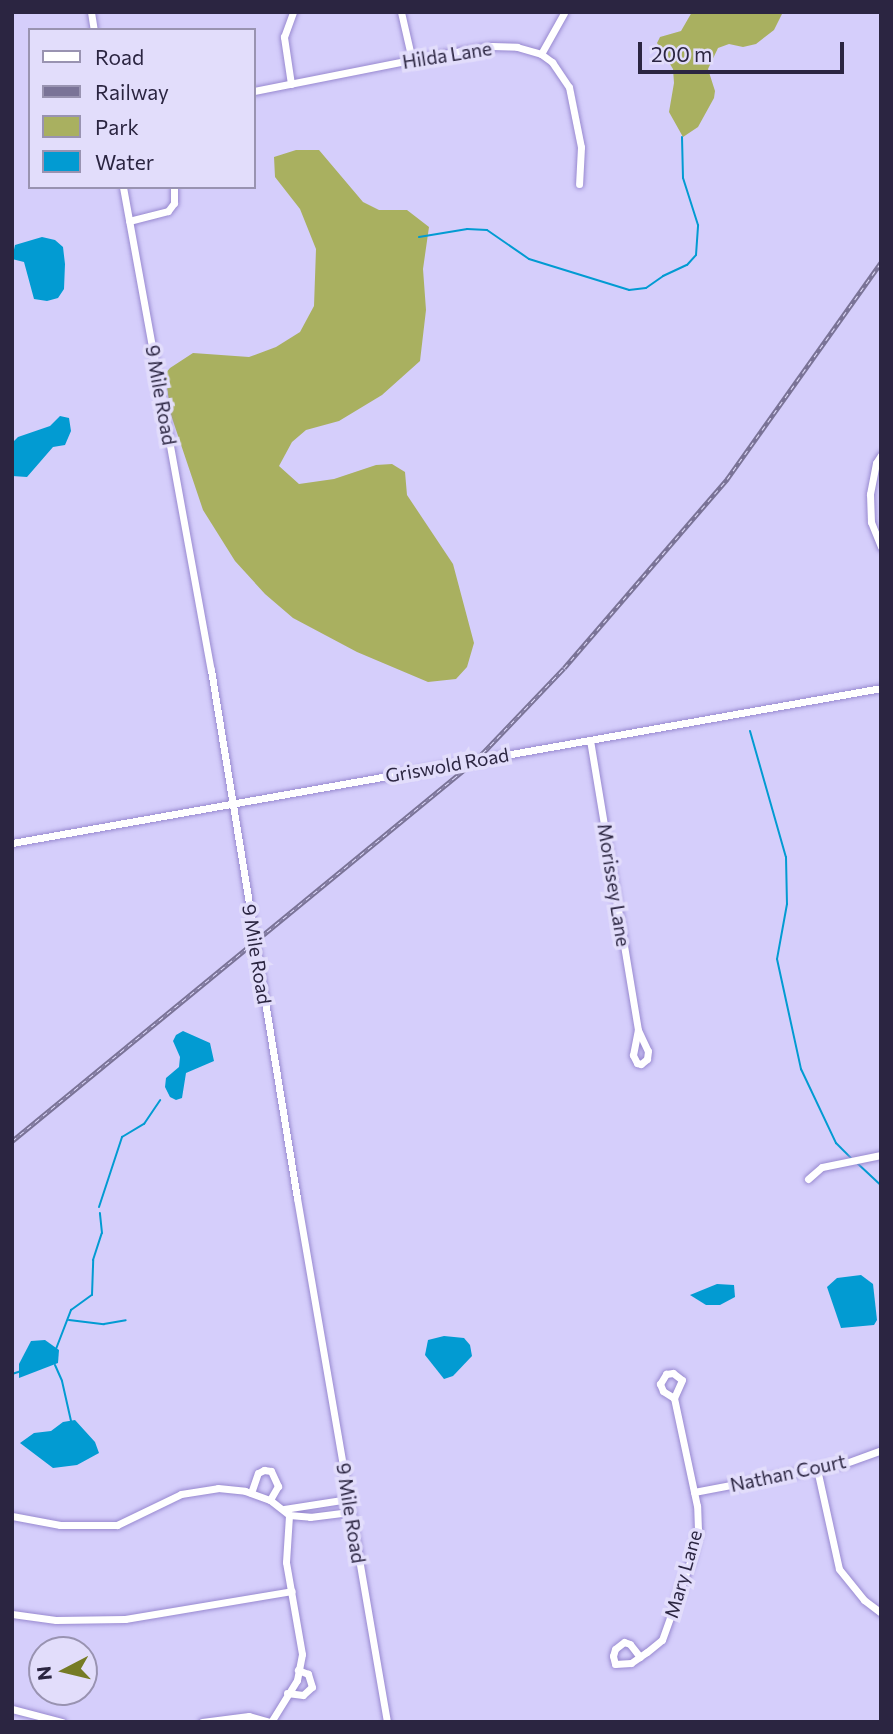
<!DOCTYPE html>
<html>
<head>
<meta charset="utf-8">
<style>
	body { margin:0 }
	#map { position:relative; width:893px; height:1734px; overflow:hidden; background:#d5cefb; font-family:Commissioner,sans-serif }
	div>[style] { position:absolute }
	.green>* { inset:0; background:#a9b060 }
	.water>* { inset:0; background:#029bd2 }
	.stream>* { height:2px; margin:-1px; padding:0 1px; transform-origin:1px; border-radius:1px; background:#029bd2 }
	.roads { filter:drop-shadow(0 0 2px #9889d0) drop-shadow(0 0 2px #9889d0) }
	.minor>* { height:7px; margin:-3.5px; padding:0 3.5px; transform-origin:3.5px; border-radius:3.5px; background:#fff }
	.rail>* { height:4.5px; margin-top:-2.25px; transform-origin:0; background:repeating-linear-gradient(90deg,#e2ddfb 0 5px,#7a7397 0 10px); box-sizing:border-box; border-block:2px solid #7a7397 }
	span { translate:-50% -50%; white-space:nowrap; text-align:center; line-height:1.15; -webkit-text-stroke:7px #e2ddfb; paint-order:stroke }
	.street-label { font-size:19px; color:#2b2541 }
	.frame { position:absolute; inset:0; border:14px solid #2b2541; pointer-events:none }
	.legend { position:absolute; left:28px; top:28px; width:228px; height:161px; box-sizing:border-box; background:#e2ddfb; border:2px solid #9993b1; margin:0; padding:9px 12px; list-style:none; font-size:21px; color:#2b2541 }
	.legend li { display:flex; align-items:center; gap:14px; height:35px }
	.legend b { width:35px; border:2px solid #9993b1 }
	.north { position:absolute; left:28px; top:1636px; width:70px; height:70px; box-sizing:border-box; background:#e2ddfb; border:2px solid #9993b1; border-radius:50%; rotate:263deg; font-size:19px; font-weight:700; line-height:28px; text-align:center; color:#2b2541 }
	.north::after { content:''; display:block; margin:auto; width:24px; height:32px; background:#767b25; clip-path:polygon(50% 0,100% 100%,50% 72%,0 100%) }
	.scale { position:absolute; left:638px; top:42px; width:206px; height:32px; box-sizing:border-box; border:4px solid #2b2541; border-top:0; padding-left:9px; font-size:21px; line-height:24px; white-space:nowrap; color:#2b2541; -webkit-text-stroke:5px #e2ddfb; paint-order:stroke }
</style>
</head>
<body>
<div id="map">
	<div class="green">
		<i style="clip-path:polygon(692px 12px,783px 12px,774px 30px,756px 44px,743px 47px,729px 44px,718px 48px,708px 69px,715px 91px,714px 98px,698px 127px,683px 137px,669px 112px,674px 83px,673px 69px,657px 43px,660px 37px,681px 31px)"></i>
		<i style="clip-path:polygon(296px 150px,319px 150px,363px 202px,379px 210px,407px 210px,429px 227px,423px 269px,426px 310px,420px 361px,382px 395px,339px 421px,306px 430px,292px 442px,279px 466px,299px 484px,334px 479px,376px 465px,392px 464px,405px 472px,407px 495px,453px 564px,474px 643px,467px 667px,456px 679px,428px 682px,357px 652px,293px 618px,265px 594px,235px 561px,203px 510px,171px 415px,165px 374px,170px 368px,193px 353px,249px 357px,276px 347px,300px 332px,314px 306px,316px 249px,300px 209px,275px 177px,274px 157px)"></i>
	</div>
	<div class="water">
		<i style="clip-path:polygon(42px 237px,55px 240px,63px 247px,65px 264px,64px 289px,58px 298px,47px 301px,34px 299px,24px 262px,12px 259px,15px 245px)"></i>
		<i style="clip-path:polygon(60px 416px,69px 418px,71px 431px,65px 445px,53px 447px,27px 477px,12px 476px,12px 443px,18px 437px,50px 426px)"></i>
		<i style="clip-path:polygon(183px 1031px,210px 1043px,214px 1061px,186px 1073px,182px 1098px,176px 1100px,170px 1097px,165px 1087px,166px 1078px,179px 1067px,180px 1057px,173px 1041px,176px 1035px)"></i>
		<i style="clip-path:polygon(861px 1275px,873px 1284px,877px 1320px,874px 1325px,841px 1328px,827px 1287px,837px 1278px)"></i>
		<i style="clip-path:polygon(717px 1284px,734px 1285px,735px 1297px,720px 1305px,706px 1305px,690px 1295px)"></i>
		<i style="clip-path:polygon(444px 1336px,464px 1338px,470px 1345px,472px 1356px,453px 1376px,444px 1379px,425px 1355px,428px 1340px)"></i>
		<i style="clip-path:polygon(45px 1340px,59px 1350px,58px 1363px,19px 1378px,19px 1364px,31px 1341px)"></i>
		<i style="clip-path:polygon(75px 1420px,95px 1442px,99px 1453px,77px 1465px,53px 1468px,20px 1443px,34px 1433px,51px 1431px,63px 1422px)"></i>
	</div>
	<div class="stream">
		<i style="left:419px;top:237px;width:49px;rotate:-9.5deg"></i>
		<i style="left:467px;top:229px;width:20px;rotate:3deg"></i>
		<i style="left:487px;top:230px;width:51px;rotate:34.6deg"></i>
		<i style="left:529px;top:259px;width:105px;rotate:17.2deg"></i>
		<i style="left:629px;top:290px;width:17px;rotate:-7deg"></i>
		<i style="left:646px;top:288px;width:21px;rotate:-35deg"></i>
		<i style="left:663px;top:276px;width:26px;rotate:-25deg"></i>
		<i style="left:687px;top:265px;width:13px;rotate:-48deg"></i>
		<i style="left:696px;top:255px;width:30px;rotate:-86deg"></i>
		<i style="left:698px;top:225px;width:49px;rotate:-107.7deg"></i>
		<i style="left:683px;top:178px;width:41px;rotate:-91.4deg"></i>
		<i style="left:750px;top:731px;width:131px;rotate:74.1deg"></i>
		<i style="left:786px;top:857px;width:47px;rotate:88.8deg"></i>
		<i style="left:787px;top:904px;width:56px;rotate:100.3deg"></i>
		<i style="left:777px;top:959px;width:113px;rotate:77.7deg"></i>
		<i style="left:801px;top:1069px;width:82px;rotate:64.7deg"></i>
		<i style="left:836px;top:1143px;width:21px;rotate:45deg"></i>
		<i style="left:856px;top:1162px;width:34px;rotate:43deg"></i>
		<i style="left:99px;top:1207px;width:74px;rotate:-71.8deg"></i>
		<i style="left:122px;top:1137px;width:26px;rotate:-31deg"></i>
		<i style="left:144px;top:1124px;width:29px;rotate:-56deg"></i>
		<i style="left:69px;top:1320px;width:35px;rotate:7deg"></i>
		<i style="left:104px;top:1324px;width:22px;rotate:-10deg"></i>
		<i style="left:56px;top:1349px;width:42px;rotate:-69deg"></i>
		<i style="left:71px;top:1310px;width:26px;rotate:-36deg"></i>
		<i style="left:92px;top:1295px;width:35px;rotate:-88deg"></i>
		<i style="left:93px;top:1260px;width:28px;rotate:-72deg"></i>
		<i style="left:102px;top:1233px;width:20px;rotate:-96deg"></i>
		<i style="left:55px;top:1365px;width:17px;rotate:66deg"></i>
		<i style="left:62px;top:1381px;width:41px;rotate:77.3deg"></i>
		<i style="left:12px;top:1374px;width:9px;rotate:-18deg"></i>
	</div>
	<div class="roads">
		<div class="minor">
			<i style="left:91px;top:12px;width:18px;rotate:81deg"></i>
			<i style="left:401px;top:12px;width:49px;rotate:77.1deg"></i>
			<i style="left:541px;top:54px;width:47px;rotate:-60.7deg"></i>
			<i style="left:291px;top:84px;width:48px;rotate:-98.5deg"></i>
			<i style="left:284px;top:37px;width:27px;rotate:-70deg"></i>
			<i style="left:254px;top:91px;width:175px;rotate:-11.2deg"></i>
			<i style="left:426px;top:57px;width:67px;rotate:-9.5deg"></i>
			<i style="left:492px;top:46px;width:25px;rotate:2deg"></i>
			<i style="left:517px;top:47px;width:25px;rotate:16deg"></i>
			<i style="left:541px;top:54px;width:14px;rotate:36deg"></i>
			<i style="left:552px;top:62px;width:30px;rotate:56deg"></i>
			<i style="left:569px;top:87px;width:61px;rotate:78.7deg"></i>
			<i style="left:581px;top:147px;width:37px;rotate:93deg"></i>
			<i style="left:123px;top:187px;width:491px;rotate:79.7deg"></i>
			<i style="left:211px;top:670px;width:535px;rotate:80.75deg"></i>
			<i style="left:297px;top:1198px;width:532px;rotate:80.25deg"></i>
			<i style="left:129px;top:221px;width:40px;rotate:-14.4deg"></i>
			<i style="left:168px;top:211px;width:10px;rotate:-53deg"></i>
			<i style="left:174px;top:203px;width:16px;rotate:-90deg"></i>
			<i style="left:881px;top:455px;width:9px;rotate:122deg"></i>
			<i style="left:876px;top:463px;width:32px;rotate:101deg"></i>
			<i style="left:870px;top:494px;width:28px;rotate:88deg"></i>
			<i style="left:871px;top:522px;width:27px;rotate:68deg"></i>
			<i style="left:590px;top:740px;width:294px;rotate:80.6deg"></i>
			<i style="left:638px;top:1030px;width:23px;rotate:65deg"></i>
			<i style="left:648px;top:1051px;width:8px;rotate:97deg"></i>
			<i style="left:647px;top:1059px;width:8px;rotate:140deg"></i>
			<i style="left:641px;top:1064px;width:4px;rotate:-166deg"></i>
			<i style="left:637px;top:1063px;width:9px;rotate:-117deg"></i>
			<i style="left:633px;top:1055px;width:25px;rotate:-79deg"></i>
			<i style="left:12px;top:843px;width:883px;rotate:-10.11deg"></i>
			<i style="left:808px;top:1179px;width:18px;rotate:-41deg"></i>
			<i style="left:822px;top:1167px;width:60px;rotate:-11.5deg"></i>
			<i style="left:817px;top:1469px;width:102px;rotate:77.6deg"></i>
			<i style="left:839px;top:1569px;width:40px;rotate:51deg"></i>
			<i style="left:864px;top:1600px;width:21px;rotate:37deg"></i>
			<i style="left:694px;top:1492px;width:155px;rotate:-10.8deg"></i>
			<i style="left:846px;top:1463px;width:37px;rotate:-20deg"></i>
			<i style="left:251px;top:1493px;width:21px;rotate:-71deg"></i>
			<i style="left:258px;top:1473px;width:7px;rotate:-27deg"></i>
			<i style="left:264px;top:1470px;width:7px;rotate:8deg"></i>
			<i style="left:271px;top:1471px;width:17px;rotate:65deg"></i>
			<i style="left:278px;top:1486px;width:16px;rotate:120deg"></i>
			<i style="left:284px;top:1509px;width:65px;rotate:-8.9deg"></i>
			<i style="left:12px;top:1516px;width:49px;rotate:10.6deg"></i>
			<i style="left:60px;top:1525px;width:57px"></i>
			<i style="left:117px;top:1525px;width:71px;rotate:-25.8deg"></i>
			<i style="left:181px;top:1494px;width:37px;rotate:-9deg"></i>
			<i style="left:218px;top:1488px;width:27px;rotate:6deg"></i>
			<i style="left:245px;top:1491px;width:27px;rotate:20deg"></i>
			<i style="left:270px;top:1500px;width:24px;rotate:38deg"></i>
			<i style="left:289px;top:1515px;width:21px;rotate:5deg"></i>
			<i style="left:310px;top:1517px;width:40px;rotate:-7.1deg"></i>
			<i style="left:12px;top:1614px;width:44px;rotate:7.8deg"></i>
			<i style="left:56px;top:1620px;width:69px;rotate:-0.8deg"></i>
			<i style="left:125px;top:1619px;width:169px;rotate:-9.5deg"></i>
			<i style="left:640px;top:1657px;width:16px;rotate:-128deg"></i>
			<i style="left:630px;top:1644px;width:6px;rotate:-162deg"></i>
			<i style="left:624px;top:1642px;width:11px;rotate:142deg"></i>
			<i style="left:615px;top:1649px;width:7px;rotate:106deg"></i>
			<i style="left:613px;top:1656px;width:8px;rotate:76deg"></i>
			<i style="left:615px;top:1664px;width:16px;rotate:-4deg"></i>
			<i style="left:631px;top:1663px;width:19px;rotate:-35deg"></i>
			<i style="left:647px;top:1652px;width:19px;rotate:-39deg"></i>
			<i style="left:662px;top:1640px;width:86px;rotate:-70.3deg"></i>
			<i style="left:691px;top:1559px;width:30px;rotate:-76deg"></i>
			<i style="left:698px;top:1530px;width:24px;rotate:-92deg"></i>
			<i style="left:697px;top:1506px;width:110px;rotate:-102deg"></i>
			<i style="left:674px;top:1398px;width:13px;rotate:-148deg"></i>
			<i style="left:663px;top:1391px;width:8px;rotate:-113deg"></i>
			<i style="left:660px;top:1384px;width:12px;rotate:-59deg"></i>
			<i style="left:666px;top:1374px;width:7px;rotate:-8deg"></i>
			<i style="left:673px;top:1373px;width:11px;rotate:38deg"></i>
			<i style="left:682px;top:1380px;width:20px;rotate:114deg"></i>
			<i style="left:287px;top:1693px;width:16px;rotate:7deg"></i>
			<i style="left:303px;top:1695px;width:12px;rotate:-42deg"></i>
			<i style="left:312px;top:1687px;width:14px;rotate:-107deg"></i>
			<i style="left:308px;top:1674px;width:11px;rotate:-158deg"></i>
			<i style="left:12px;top:1709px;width:52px;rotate:14.6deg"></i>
			<i style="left:202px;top:1722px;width:47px;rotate:-7.3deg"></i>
			<i style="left:249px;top:1716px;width:22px;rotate:16deg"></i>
			<i style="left:271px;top:1722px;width:49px;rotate:-58.2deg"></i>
			<i style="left:297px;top:1680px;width:26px;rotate:-79deg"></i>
			<i style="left:302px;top:1654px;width:93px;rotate:-99.9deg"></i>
			<i style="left:286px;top:1562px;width:47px;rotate:-86.3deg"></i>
		</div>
	</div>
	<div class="rail">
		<i style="left:12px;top:1141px;width:600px;rotate:-39.39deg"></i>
		<i style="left:476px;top:760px;width:127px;rotate:-46.3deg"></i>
		<i style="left:564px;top:668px;width:250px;rotate:-49.2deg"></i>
		<i style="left:727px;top:479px;width:266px;rotate:-54.6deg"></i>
	</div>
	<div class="street-label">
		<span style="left:447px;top:55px;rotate:-9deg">Hilda Lane</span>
		<span style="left:161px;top:395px;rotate:80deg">9 Mile Road</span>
		<span style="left:447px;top:765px;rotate:-10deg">Griswold Road</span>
		<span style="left:614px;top:885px;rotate:81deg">Morissey Lane</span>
		<span style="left:257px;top:954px;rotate:81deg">9 Mile Road</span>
		<span style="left:788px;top:1473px;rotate:-12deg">Nathan Court</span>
		<span style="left:351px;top:1513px;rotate:81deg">9 Mile Road</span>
		<span style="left:683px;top:1574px;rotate:-74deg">Mary Lane</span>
	</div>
	<div class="frame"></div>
	<ul class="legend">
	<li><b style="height:9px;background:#fff"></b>Road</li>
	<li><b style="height:9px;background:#7a7397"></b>Railway</li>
	<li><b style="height:19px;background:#a9b060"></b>Park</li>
	<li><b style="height:19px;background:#029bd2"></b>Water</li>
	</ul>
	<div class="north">N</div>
	<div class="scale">200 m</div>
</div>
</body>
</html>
